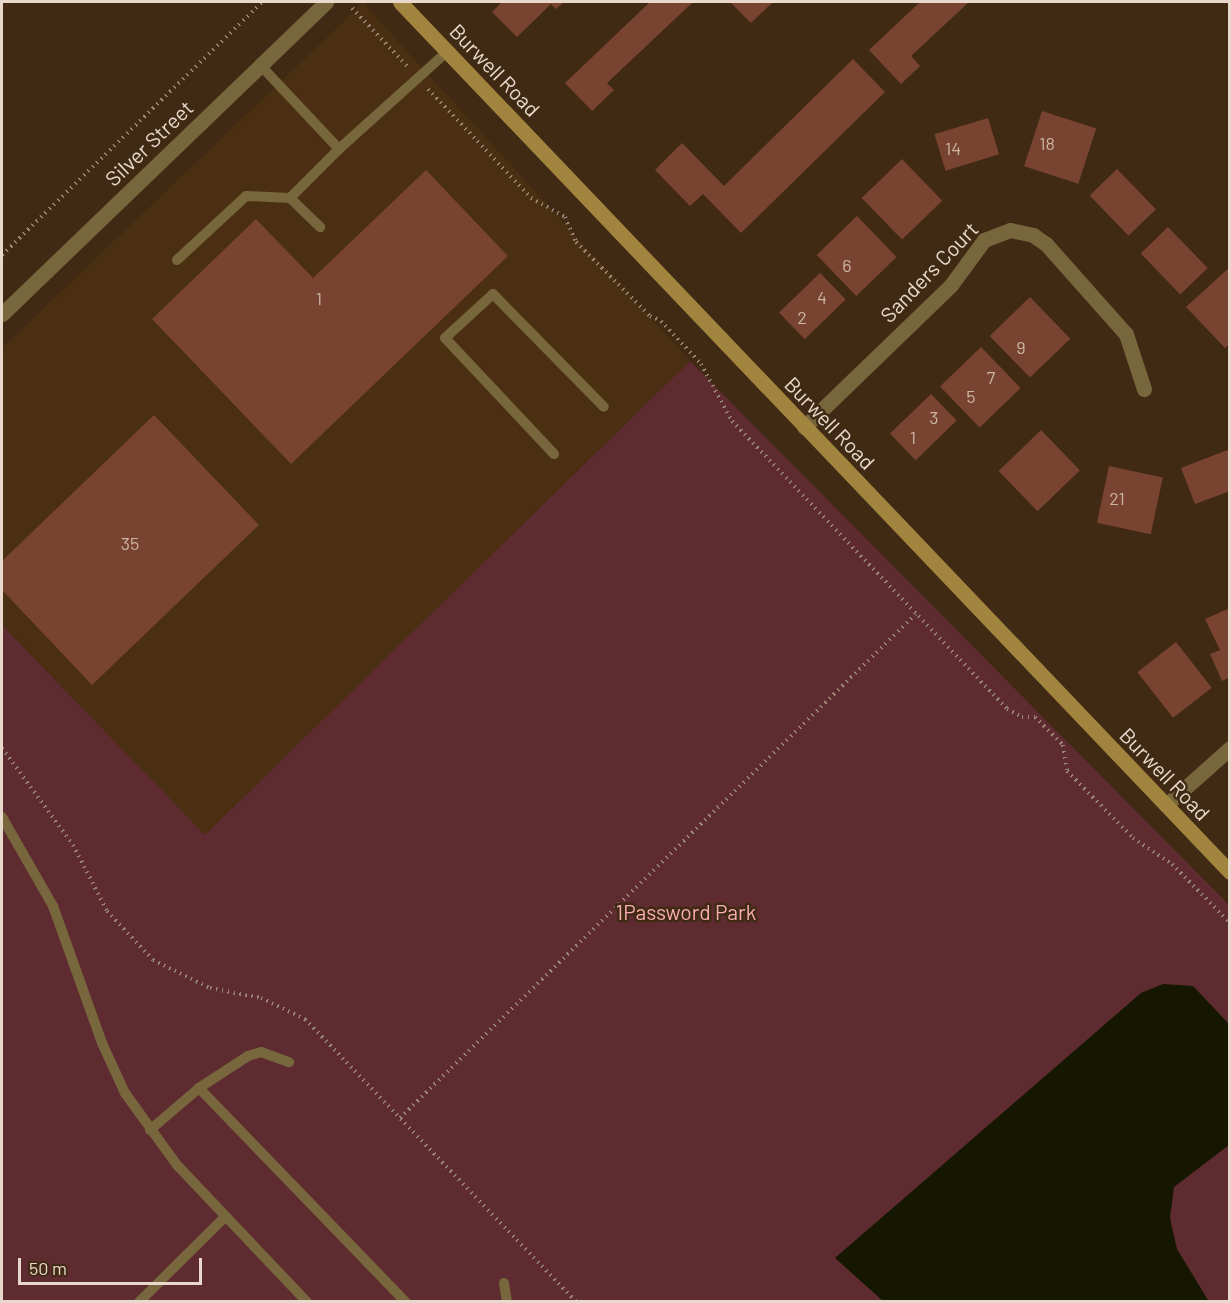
<!DOCTYPE html>
<html>
<head>
<meta charset="utf-8">
<style>
	body { margin:0 }
	#map { position:relative; width:1231px; height:1303px; overflow:hidden; background:#412a14; font-family:Barlow,sans-serif }
	div>[style] { position:absolute }
	.built>* { inset:0; background:#4b2f12 }
	.green>* { inset:0; background:#5e2c30 }
	.water>* { inset:0; background:#161700 }
	.building>* { inset:0; background:#784330; transform-origin:0 0 }
	.path>* { height:4px; margin-top:-2px; transform-origin:0; background:repeating-linear-gradient(90deg,#978473 0 1.5px,transparent 0 6px) }
	.lane>* { height:10px; margin:-5px; padding:0 5px; transform-origin:5px; border-radius:5px; background:#78663d }
	.street>* { height:15px; margin:-7.5px; padding:0 7.5px; transform-origin:7.5px; border-radius:7.5px; background:#78663d }
	.secondary>* { height:15px; margin:-7.5px; padding:0 7.5px; transform-origin:7.5px; border-radius:7.5px; background:#a1843e }
	span { translate:-50% -50%; white-space:nowrap; text-align:center; line-height:1.15; -webkit-text-stroke:5px #412a14; paint-order:stroke }
	.number-label { font-size:18px; color:#ccb4a5 }
	.number-label span { -webkit-text-stroke-width:0 }
	.street-label { font-size:21px; color:#e8d9cc }
	.park-label { font-size:21px; color:#f7adb1 }
	.frame { position:absolute; inset:0; border:3px solid #e8d9cc; pointer-events:none }
	.scale { position:absolute; left:18px; top:1258px; width:184px; height:27px; box-sizing:border-box; border:3px solid #e8d9cc; border-top:0; padding-left:8px; font-size:18px; line-height:21px; white-space:nowrap; color:#e8d9cc; -webkit-text-stroke:4px #412a14; paint-order:stroke }
</style>
</head>
<body>
<div id="map">
	<div class="built">
		<i style="clip-path:polygon(363px 3px,690px 361px,205px 836px,2px 625px,2px 348px)"></i>
	</div>
	<div class="green">
		<i style="clip-path:polygon(690px 361px,1229px 905px,1229px 1301px,2px 1301px,2px 625px,205px 835px)"></i>
	</div>
	<div class="water">
		<i style="clip-path:polygon(1163px 984px,1193px 986px,1229px 1024px,1229px 1145px,1174px 1187px,1170px 1218px,1177px 1249px,1208px 1300px,883px 1301px,835px 1258px,1141px 993px)"></i>
	</div>
	<div class="building">
		<i style="clip-path:polygon(502px 2px,564px 2px,556px 9px,551px 4px,517px 37px,492px 12px)"></i>
		<i style="clip-path:polygon(650px 2px,693px 2px,607px 83px,614px 90px,592px 111px,565px 83px)"></i>
		<i style="clip-path:polygon(730px 2px,773px 2px,751px 23px)"></i>
		<i style="clip-path:polygon(920px 2px,969px 2px,911px 56px,920px 66px,901px 84px,869px 50px)"></i>
		<i style="clip-path:polygon(853px 59px,885px 92px,741px 233px,703px 194px,690px 206px,655px 170px,682px 143px,724px 186px)"></i>
		<i style="left:1042px;top:111px;width:57px;height:58px;rotate:18deg"></i>
		<i style="left:988px;top:118px;width:38px;height:56px;rotate:73deg"></i>
		<i style="left:902px;top:159px;width:58px;height:56px;rotate:46deg"></i>
		<i style="left:1117px;top:169px;width:56px;height:38px;rotate:46deg"></i>
		<i style="clip-path:polygon(426px 170px,508px 256px,291px 464px,152px 319px,256px 219px,313px 278px)"></i>
		<i style="left:857px;top:216px;width:57px;height:56px;rotate:46deg"></i>
		<i style="left:1168px;top:227px;width:57px;height:38px;rotate:46deg"></i>
		<i style="clip-path:polygon(1230px 267px,1230px 344px,1225px 348px,1186px 307px)"></i>
		<i style="left:820px;top:273px;width:37px;height:57px;rotate:46deg"></i>
		<i style="left:1030px;top:297px;width:58px;height:56px;rotate:46deg"></i>
		<i style="left:981px;top:347px;width:57px;height:57px;rotate:46deg"></i>
		<i style="left:931px;top:394px;width:37px;height:57px;rotate:46deg"></i>
		<i style="clip-path:polygon(154px 415px,259px 525px,92px 685px,2px 590px,2px 561px)"></i>
		<i style="left:1041px;top:430px;width:56px;height:59px;rotate:46deg"></i>
		<i style="clip-path:polygon(1230px 449px,1230px 491px,1195px 504px,1181px 468px)"></i>
		<i style="left:1109px;top:466px;width:55px;height:58px;rotate:12deg"></i>
		<i style="clip-path:polygon(1230px 608px,1230px 677px,1222px 681px,1210px 654px,1220px 650px,1205px 619px)"></i>
		<i style="left:1176px;top:642px;width:58px;height:49px;rotate:52deg"></i>
	</div>
	<div class="path">
		<i style="left:352px;top:8px;width:80px;rotate:46.5deg"></i>
		<i style="left:428px;top:89px;width:150px;rotate:46.6deg"></i>
		<i style="left:531px;top:198px;width:39px;rotate:29deg"></i>
		<i style="left:565px;top:217px;width:27px;rotate:66deg"></i>
		<i style="left:576px;top:242px;width:105px;rotate:45deg"></i>
		<i style="left:650px;top:316px;width:12px;rotate:24deg"></i>
		<i style="left:661px;top:321px;width:59px;rotate:47.1deg"></i>
		<i style="left:701px;top:364px;width:65px;rotate:61.5deg"></i>
		<i style="left:732px;top:421px;width:398px;rotate:46.3deg"></i>
		<i style="left:1007px;top:709px;width:17px;rotate:28deg"></i>
		<i style="left:1022px;top:717px;width:13px"></i>
		<i style="left:1035px;top:717px;width:40px;rotate:45deg"></i>
		<i style="left:1063px;top:745px;width:26px;rotate:81deg"></i>
		<i style="left:1067px;top:771px;width:94px;rotate:45.4deg"></i>
		<i style="left:1133px;top:838px;width:47px;rotate:33.7deg"></i>
		<i style="left:1172px;top:864px;width:83px;rotate:45.5deg"></i>
		<i style="left:2px;top:255px;width:363px;rotate:-44.2deg"></i>
		<i style="left:2px;top:748px;width:120px;rotate:53.8deg"></i>
		<i style="left:73px;top:845px;width:74px;rotate:62.7deg"></i>
		<i style="left:107px;top:911px;width:67px;rotate:46.8deg"></i>
		<i style="left:153px;top:960px;width:64px;rotate:26.2deg"></i>
		<i style="left:210px;top:988px;width:52px;rotate:11.1deg"></i>
		<i style="left:261px;top:998px;width:49px;rotate:25.5deg"></i>
		<i style="left:305px;top:1019px;width:392px;rotate:46.2deg"></i>
		<i style="left:400px;top:1118px;width:721px;rotate:-44.33deg"></i>
	</div>
	<div class="lane">
		<i style="left:339px;top:149px;width:147px;rotate:-42deg"></i>
		<i style="left:290px;top:198px;width:42px;rotate:44deg"></i>
		<i style="left:177px;top:260px;width:94px;rotate:-42.8deg"></i>
		<i style="left:246px;top:196px;width:44px;rotate:2.6deg"></i>
		<i style="left:290px;top:198px;width:69px;rotate:-45deg"></i>
		<i style="left:339px;top:149px;width:115px;rotate:-133.2deg"></i>
		<i style="left:554px;top:454px;width:159px;rotate:-133.2deg"></i>
		<i style="left:445px;top:338px;width:65px;rotate:-42.5deg"></i>
		<i style="left:493px;top:294px;width:158px;rotate:45.5deg"></i>
		<i style="left:2px;top:817px;width:103px;rotate:60.2deg"></i>
		<i style="left:53px;top:906px;width:145px;rotate:70.3deg"></i>
		<i style="left:102px;top:1043px;width:55px;rotate:65.3deg"></i>
		<i style="left:125px;top:1093px;width:89px;rotate:54.2deg"></i>
		<i style="left:177px;top:1165px;width:189px;rotate:46.5deg"></i>
		<i style="left:199px;top:1088px;width:298px;rotate:46deg"></i>
		<i style="left:150px;top:1130px;width:65px;rotate:-40.6deg"></i>
		<i style="left:199px;top:1088px;width:59px;rotate:-33.1deg"></i>
		<i style="left:248px;top:1056px;width:14px;rotate:-17deg"></i>
		<i style="left:261px;top:1052px;width:30px;rotate:20deg"></i>
		<i style="left:504px;top:1283px;width:19px;rotate:81deg"></i>
		<i style="left:139px;top:1302px;width:120px;rotate:-44.7deg"></i>
	</div>
	<div class="street">
		<i style="left:2px;top:314px;width:450px;rotate:-43.9deg"></i>
		<i style="left:804px;top:427px;width:204px;rotate:-44deg"></i>
		<i style="left:951px;top:285px;width:56px;rotate:-53.7deg"></i>
		<i style="left:984px;top:240px;width:28px;rotate:-21deg"></i>
		<i style="left:1010px;top:230px;width:24px;rotate:12deg"></i>
		<i style="left:1033px;top:235px;width:16px;rotate:35deg"></i>
		<i style="left:1046px;top:244px;width:120px;rotate:48.4deg"></i>
		<i style="left:1126px;top:334px;width:58px;rotate:71.9deg"></i>
		<i style="left:1166px;top:805px;width:86px;rotate:-41.7deg"></i>
	</div>
	<div class="secondary">
		<i style="left:400px;top:2px;width:1202px;rotate:46.35deg"></i>
	</div>
	<div class="number-label">
		<span style="left:1047px;top:143px">18</span>
		<span style="left:953px;top:148px">14</span>
		<span style="left:847px;top:265px">6</span>
		<span style="left:822px;top:297px">4</span>
		<span style="left:319px;top:298px">1</span>
		<span style="left:802px;top:317px">2</span>
		<span style="left:1021px;top:347px">9</span>
		<span style="left:991px;top:377px">7</span>
		<span style="left:971px;top:396px">5</span>
		<span style="left:934px;top:417px">3</span>
		<span style="left:913px;top:437px">1</span>
		<span style="left:1117px;top:498px">21</span>
		<span style="left:130px;top:543px">35</span>
	</div>
	<div class="street-label">
		<span style="left:495px;top:70px;rotate:46deg">Burwell Road</span>
		<span style="left:149px;top:143px;rotate:-44deg">Silver Street</span>
		<span style="left:929px;top:272px;rotate:-46deg">Sanders Court</span>
		<span style="left:830px;top:423px;rotate:46deg">Burwell Road</span>
		<span style="left:1165px;top:774px;rotate:46deg">Burwell Road</span>
	</div>
	<div class="park-label">
		<span style="left:686px;top:912px">1Password Park</span>
	</div>
	<div class="frame"></div>
	<div class="scale">50 m</div>
</div>
</body>
</html>
